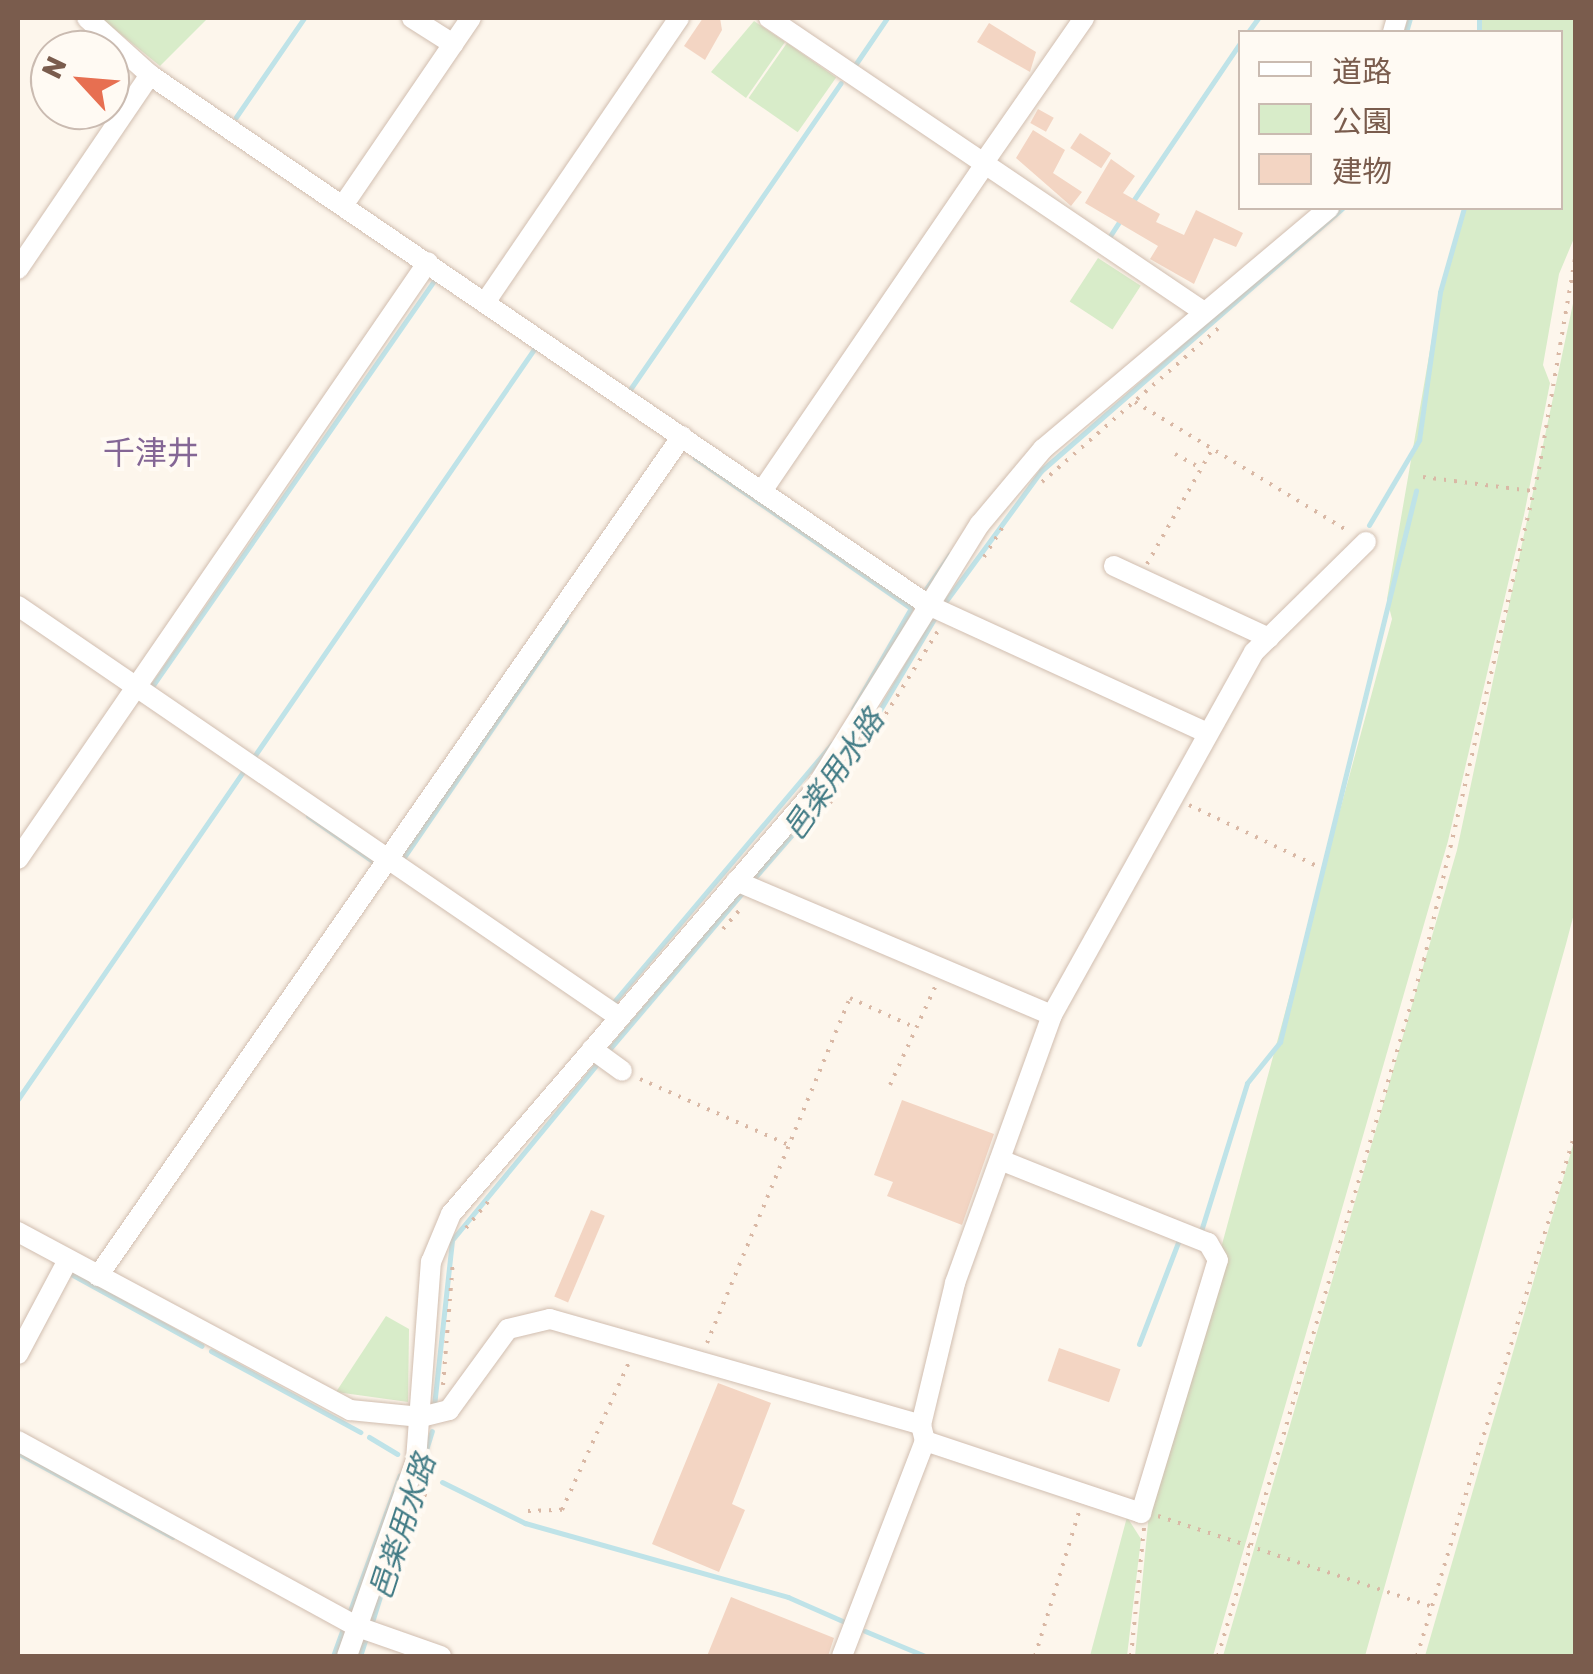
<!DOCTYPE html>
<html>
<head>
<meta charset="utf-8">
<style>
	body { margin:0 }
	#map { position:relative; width:1593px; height:1674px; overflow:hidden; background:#fdf6ec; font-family:Rubik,"Noto Sans JP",sans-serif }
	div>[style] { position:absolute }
	.green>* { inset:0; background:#d8ecc9; transform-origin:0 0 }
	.stream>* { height:5px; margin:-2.5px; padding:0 2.5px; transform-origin:2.5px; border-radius:2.5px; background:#bfe3e8 }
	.building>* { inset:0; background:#f3d5c3; transform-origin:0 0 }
	.path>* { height:4px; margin-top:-2px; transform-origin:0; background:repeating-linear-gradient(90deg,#d9b8a5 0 2.5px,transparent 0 10.5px) }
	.roads { filter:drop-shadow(0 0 2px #d1beb0) drop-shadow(0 0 2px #d1beb0) }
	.minor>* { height:20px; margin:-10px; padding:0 10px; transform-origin:10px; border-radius:10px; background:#fff }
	span { translate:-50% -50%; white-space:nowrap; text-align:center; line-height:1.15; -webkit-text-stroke:8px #fffaf3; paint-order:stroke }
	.water-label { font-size:30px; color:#437c86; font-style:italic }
	.quarter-label { font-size:32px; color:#846695 }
	.frame { position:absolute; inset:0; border:20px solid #7a5c4d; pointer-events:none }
	.legend { position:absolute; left:1238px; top:30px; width:325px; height:180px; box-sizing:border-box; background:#fffaf3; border:2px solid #cabbb1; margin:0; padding:12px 18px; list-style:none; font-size:30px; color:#7a5c4d }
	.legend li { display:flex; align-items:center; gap:20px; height:50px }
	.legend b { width:50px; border:2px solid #cabbb1 }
	.north { position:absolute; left:30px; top:30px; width:100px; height:100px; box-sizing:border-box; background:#fffaf3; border:2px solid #cabbb1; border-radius:50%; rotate:296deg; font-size:28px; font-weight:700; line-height:40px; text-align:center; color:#7a5c4d }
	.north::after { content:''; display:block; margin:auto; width:35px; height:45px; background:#e76f51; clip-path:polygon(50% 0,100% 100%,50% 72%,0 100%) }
</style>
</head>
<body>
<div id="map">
	<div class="green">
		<i style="clip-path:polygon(101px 18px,208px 18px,160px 66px)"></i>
		<i style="clip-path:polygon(1479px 18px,1574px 18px,1576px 31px,1575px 236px,1559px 274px,1543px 365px,1550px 383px,1524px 515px,1448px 841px,1213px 1656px,1135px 1656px,1149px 1513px,1392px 619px,1387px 599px,1440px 292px,1464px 208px,1560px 208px,1560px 32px,1479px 32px)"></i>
		<i style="clip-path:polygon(754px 21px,785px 42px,746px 98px,711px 72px)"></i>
		<i style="left:787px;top:43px;width:60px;height:67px;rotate:35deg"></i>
		<i style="left:1098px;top:258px;width:51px;height:52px;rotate:33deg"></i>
		<i style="clip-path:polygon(1575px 294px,1576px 906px,1566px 944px,1365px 1656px,1223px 1656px,1457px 850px)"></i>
		<i style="clip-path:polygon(1575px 1138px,1575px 1656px,1425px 1656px)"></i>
		<i style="clip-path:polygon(386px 1316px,409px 1329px,408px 1402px,336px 1392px)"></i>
		<i style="clip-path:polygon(1127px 1517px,1141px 1539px,1127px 1656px,1090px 1656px)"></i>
	</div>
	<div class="stream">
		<i style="left:1248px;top:32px;width:17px;rotate:-54deg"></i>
		<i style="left:1406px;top:32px;width:15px;rotate:-74deg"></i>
		<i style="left:1479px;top:32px;width:14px;rotate:-90deg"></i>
		<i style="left:853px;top:68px;width:60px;rotate:-55.8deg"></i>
		<i style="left:236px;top:117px;width:120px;rotate:-55.5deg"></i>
		<i style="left:1133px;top:201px;width:191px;rotate:-55.9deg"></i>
		<i style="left:1108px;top:239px;width:24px;rotate:-57deg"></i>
		<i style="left:631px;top:388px;width:370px;rotate:-55.5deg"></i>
		<i style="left:695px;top:458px;width:263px;rotate:34.8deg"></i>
		<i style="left:911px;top:608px;width:116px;rotate:119.9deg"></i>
		<i style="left:1369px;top:525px;width:99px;rotate:-59.5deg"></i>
		<i style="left:1419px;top:440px;width:149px;rotate:-81.9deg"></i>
		<i style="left:1440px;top:292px;width:87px;rotate:-74.1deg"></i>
		<i style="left:926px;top:589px;width:42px;rotate:-55.6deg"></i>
		<i style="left:943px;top:605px;width:166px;rotate:-53.8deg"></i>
		<i style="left:1041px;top:471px;width:400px;rotate:-41.1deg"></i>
		<i style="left:153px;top:685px;width:493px;rotate:-55.2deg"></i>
		<i style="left:253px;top:758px;width:499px;rotate:-55.5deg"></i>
		<i style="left:308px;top:816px;width:82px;rotate:35deg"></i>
		<i style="left:404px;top:857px;width:287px;rotate:-55.6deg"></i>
		<i style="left:750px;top:883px;width:131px;rotate:-49deg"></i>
		<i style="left:836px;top:784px;width:198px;rotate:-59.3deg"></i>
		<i style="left:612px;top:1004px;width:341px;rotate:-49.8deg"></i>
		<i style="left:608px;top:1051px;width:209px;rotate:-49.7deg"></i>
		<i style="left:18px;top:1099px;width:397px;rotate:-55.5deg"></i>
		<i style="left:1201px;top:1231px;width:155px;rotate:-72.7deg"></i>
		<i style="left:1247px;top:1083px;width:53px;rotate:-51.2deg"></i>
		<i style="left:1280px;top:1042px;width:568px;rotate:-76.14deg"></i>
		<i style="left:71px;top:1274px;width:149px;rotate:28.8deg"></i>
		<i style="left:1139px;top:1344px;width:111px;rotate:-69deg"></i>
		<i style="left:211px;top:1351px;width:170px;rotate:28.5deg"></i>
		<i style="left:434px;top:1406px;width:167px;rotate:-83.8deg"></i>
		<i style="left:452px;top:1240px;width:234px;rotate:-50.5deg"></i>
		<i style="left:369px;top:1437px;width:33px;rotate:31deg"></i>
		<i style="left:18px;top:1453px;width:176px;rotate:28.5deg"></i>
		<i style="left:442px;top:1482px;width:93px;rotate:26.3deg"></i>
		<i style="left:525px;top:1523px;width:273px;rotate:15.7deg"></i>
		<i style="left:788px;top:1597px;width:62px;rotate:23.7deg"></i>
		<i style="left:348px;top:1616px;width:150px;rotate:-69.8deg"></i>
		<i style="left:372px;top:1622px;width:200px;rotate:-72.6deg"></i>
		<i style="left:865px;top:1631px;width:65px;rotate:22.6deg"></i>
		<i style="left:333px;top:1656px;width:32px;rotate:-70deg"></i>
		<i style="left:360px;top:1656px;width:19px;rotate:-72deg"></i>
	</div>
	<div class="building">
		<i style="clip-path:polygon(703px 18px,720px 18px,722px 30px,705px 60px,684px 46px)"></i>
		<i style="clip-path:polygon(989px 23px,1036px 52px,1030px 72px,977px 42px)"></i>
		<i style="left:1038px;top:109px;width:18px;height:16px;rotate:29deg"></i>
		<i style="clip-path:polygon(1033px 130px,1065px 150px,1053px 173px,1082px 192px,1071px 206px,1016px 158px)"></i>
		<i style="left:1080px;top:133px;width:37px;height:18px;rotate:33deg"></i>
		<i style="clip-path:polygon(1111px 159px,1135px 176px,1123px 193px,1160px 214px,1156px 222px,1184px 235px,1196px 210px,1243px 233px,1236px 247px,1214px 238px,1194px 284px,1150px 259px,1158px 246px,1085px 203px)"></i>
		<i style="clip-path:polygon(902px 1100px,994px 1134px,962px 1225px,887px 1196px,893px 1182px,874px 1175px)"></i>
		<i style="left:591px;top:1210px;width:15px;height:94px;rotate:23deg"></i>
		<i style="left:1059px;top:1348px;width:65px;height:35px;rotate:19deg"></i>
		<i style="clip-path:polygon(718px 1383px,771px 1403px,732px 1504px,745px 1510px,719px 1572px,652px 1544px)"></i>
		<i style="clip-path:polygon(731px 1597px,834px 1638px,828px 1656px,707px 1656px)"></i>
	</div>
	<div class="path">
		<i style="left:1135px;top:402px;width:251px;rotate:31.2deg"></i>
		<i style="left:1175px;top:454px;width:25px;rotate:29deg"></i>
		<i style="left:1423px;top:477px;width:111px;rotate:7.3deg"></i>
		<i style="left:1042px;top:482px;width:240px;rotate:-41.1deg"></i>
		<i style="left:984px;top:557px;width:36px;rotate:-58deg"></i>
		<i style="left:1147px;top:564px;width:133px;rotate:-60.4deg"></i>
		<i style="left:830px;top:803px;width:205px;rotate:-57.9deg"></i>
		<i style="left:1189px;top:805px;width:142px;rotate:25.5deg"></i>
		<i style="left:723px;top:929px;width:30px;rotate:-49deg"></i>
		<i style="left:640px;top:1079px;width:163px;rotate:23.9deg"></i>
		<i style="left:890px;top:1085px;width:110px;rotate:-65.3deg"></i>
		<i style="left:466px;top:1228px;width:35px;rotate:-50deg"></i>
		<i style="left:707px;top:1343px;width:373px;rotate:-67.5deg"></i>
		<i style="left:850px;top:998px;width:72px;rotate:24.4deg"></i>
		<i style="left:443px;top:1385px;width:125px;rotate:-85.4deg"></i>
		<i style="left:528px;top:1511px;width:34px;rotate:-2deg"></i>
		<i style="left:562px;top:1510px;width:162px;rotate:-65.6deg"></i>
		<i style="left:1158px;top:1516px;width:290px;rotate:18.3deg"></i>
		<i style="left:414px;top:1526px;width:55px;rotate:-70.9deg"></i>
		<i style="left:1035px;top:1656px;width:154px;rotate:-73deg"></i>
		<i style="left:1131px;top:1656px;width:129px;rotate:-84.2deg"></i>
		<i style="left:1218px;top:1656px;width:726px;rotate:-73.51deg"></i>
		<i style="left:1424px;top:960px;width:504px;rotate:-76.82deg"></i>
		<i style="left:1539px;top:469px;width:219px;rotate:-80.3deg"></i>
		<i style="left:1417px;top:1656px;width:550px;rotate:-73.18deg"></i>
	</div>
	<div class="roads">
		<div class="minor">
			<i style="left:87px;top:18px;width:85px;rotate:42.1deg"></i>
			<i style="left:150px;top:75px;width:941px;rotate:34.26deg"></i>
			<i style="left:928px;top:605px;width:307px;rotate:24.6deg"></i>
			<i style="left:412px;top:18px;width:49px;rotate:32.4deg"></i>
			<i style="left:769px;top:18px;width:525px;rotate:34.05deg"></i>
			<i style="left:1393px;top:32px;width:15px;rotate:-74deg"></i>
			<i style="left:982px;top:165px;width:179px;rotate:-55.2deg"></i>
			<i style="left:344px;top:204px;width:225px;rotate:-55.7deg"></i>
			<i style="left:18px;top:269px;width:235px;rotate:-55.8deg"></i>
			<i style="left:486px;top:301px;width:343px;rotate:-55.7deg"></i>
			<i style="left:762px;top:491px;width:394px;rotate:-55.7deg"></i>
			<i style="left:1114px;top:566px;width:171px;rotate:24.9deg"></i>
			<i style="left:18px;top:606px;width:728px;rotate:34.37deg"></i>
			<i style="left:18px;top:859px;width:724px;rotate:-55.52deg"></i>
			<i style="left:736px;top:881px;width:343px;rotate:23deg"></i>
			<i style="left:592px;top:1049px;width:37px;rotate:36deg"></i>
			<i style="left:18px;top:1232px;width:377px;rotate:28.2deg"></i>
			<i style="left:350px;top:1410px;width:71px;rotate:5.6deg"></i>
			<i style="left:421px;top:1417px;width:29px;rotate:-14deg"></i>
			<i style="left:449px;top:1410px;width:100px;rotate:-53.9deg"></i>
			<i style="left:508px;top:1329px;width:43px;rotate:-13.4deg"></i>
			<i style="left:550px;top:1319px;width:386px;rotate:15.9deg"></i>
			<i style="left:98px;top:1276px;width:1023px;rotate:-55.19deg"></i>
			<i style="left:18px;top:1354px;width:106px;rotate:-62deg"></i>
			<i style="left:18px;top:1441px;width:388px;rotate:28.7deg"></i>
			<i style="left:358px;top:1627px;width:88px;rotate:19.3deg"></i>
			<i style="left:925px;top:1441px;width:228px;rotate:18.4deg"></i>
			<i style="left:1141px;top:1513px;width:264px;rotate:-73.1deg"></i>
			<i style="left:1218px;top:1260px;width:20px;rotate:-120deg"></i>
			<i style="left:1208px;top:1243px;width:224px;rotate:-158.2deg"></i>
			<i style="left:347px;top:1656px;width:208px;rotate:-70.6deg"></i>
			<i style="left:416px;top:1460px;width:199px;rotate:-85.7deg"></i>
			<i style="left:431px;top:1262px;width:52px;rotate:-67.4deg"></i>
			<i style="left:451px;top:1214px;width:552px;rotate:-49.33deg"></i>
			<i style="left:811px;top:795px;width:319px;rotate:-58.1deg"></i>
			<i style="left:980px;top:524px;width:98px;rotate:-50deg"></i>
			<i style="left:1043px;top:449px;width:374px;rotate:-40.1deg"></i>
			<i style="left:842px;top:1656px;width:230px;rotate:-68.9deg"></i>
			<i style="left:925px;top:1441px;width:16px;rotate:-104deg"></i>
			<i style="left:921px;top:1425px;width:146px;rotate:-76.5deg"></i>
			<i style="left:955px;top:1283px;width:285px;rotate:-70.1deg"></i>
			<i style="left:1052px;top:1015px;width:415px;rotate:-60.9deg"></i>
			<i style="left:1254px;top:652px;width:157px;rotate:-44.5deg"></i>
		</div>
	</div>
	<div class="water-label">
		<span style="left:834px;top:775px;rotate:-55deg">邑楽用水路</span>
		<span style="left:403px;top:1527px;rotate:-72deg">邑楽用水路</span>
	</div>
	<div class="quarter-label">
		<span style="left:151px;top:453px">千津井</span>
	</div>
	<div class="frame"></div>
	<ul class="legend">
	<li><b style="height:12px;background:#fff"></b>道路</li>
	<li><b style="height:28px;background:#d8ecc9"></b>公園</li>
	<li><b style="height:28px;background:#f3d5c3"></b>建物</li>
	</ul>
	<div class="north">N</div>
</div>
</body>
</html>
